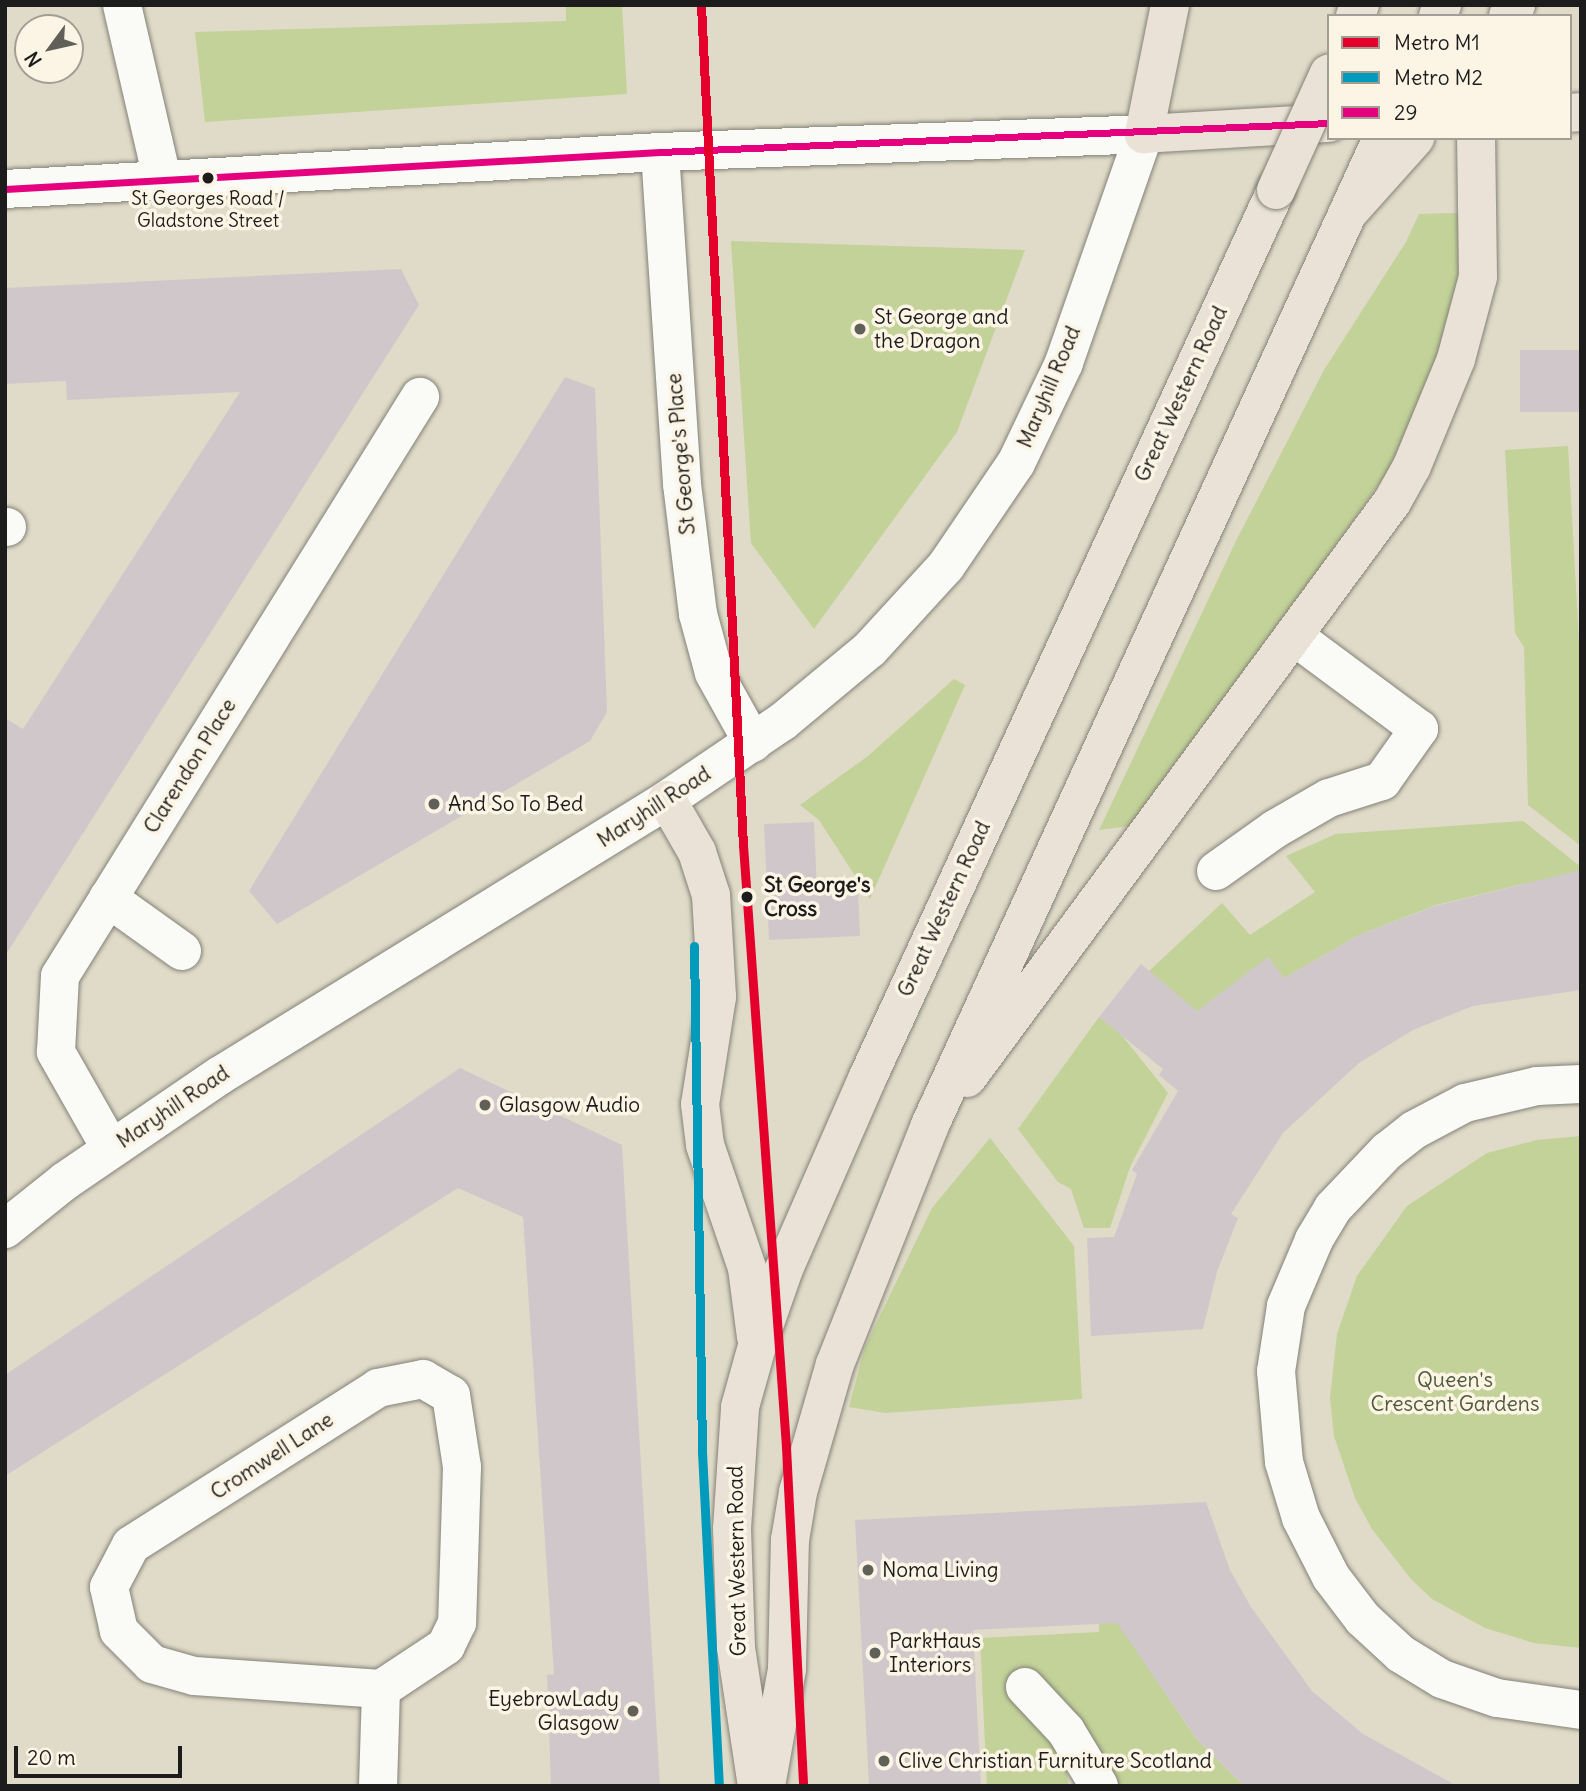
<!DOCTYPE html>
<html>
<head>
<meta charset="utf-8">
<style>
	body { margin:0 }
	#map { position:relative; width:1586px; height:1791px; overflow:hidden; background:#dfdbc8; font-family:Delius,sans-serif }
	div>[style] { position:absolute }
	.green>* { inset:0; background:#c2d298 }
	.building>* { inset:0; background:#d0c7ca; transform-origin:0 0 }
	.roads { filter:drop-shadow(0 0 2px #848178) drop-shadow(0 0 2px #848178) }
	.minor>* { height:38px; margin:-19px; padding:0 19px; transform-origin:19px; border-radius:19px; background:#fafaf7 }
	.major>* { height:38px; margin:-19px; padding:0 19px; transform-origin:19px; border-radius:19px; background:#eae2d6 }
	.highway>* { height:38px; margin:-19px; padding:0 19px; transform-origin:19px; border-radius:19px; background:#eae2d6 }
	.bridges { filter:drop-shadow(0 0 2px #848178) drop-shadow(0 0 2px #848178) }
	.major-bridge>* { height:38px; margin:-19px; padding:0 19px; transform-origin:19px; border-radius:19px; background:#eae2d6 }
	.bus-1>* { height:7px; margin:-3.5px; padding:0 3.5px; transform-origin:3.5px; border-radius:3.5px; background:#e5007d }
	.metro-1>* { height:9px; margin:-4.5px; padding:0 4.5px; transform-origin:4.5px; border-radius:4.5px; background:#e4002b }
	.metro-2>* { height:9px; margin:-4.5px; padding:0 4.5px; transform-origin:4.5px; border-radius:4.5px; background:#039bbc }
	.dots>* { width:19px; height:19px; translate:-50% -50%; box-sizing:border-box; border:4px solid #fcf5e5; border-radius:50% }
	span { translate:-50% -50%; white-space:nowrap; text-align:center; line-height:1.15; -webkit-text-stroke:7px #fcf5e5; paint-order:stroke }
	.bus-label { font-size:19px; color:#1c1c1c }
	.poi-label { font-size:21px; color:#1c1c1c }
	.left { translate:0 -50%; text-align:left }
	.right { translate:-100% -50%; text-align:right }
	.street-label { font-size:21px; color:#1c1c1c }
	.stop-label { font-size:21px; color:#1c1c1c; font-weight:700 }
	.park-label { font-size:21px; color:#4e593a }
	.frame { position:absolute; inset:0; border:7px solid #1c1c1c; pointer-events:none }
	.legend { position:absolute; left:1327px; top:14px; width:245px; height:126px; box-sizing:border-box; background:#fcf5e5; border:2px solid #a29e95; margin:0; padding:9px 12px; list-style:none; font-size:21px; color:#1c1c1c }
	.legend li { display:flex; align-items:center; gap:14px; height:35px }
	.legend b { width:35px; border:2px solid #a29e95 }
	.north { position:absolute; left:14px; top:14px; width:70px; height:70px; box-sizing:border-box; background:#fcf5e5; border:2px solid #a29e95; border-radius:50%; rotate:237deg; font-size:19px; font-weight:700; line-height:28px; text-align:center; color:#1c1c1c }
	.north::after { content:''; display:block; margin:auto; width:24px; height:32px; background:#605f58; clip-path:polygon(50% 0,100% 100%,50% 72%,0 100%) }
	.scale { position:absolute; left:14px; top:1746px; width:168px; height:32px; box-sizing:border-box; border:4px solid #1c1c1c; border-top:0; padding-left:9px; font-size:21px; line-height:24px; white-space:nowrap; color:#1c1c1c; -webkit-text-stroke:5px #fcf5e5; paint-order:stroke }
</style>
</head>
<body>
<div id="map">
	<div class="green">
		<i style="clip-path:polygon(566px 5px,622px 5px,627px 94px,205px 122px,195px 32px,566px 21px)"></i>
		<i style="clip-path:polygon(1459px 213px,1458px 302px,1402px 452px,1137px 825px,1099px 830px,1237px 539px,1324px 370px,1406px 242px,1419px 214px)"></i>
		<i style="clip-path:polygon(731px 241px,1025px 250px,957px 432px,814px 629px,751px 543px)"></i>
		<i style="clip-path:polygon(1568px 446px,1581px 677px,1581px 846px,1528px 805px,1524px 647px,1515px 633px,1505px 450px)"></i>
		<i style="clip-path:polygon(954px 679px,965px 685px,870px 899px,819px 820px,800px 805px,868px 756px)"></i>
		<i style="clip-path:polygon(1523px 821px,1581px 867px,1581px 877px,1523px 884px,1436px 905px,1359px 935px,1284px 978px,1268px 958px,1222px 1033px,1149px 971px,1222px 903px,1250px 935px,1315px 892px,1286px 856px,1336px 834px)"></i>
		<i style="clip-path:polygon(1099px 1017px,1120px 1033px,1168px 1093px,1130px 1167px,1110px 1228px,1084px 1228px,1071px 1189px,1058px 1182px,1018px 1129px)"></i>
		<i style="clip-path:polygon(1581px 1136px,1581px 1648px,1534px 1643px,1485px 1628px,1432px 1599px,1411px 1579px,1372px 1529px,1355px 1498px,1334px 1436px,1330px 1398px,1337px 1334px,1357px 1276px,1407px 1206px,1487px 1153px,1537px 1140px)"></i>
		<i style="clip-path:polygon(990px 1138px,1074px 1246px,1082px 1399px,886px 1413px,849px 1407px,865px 1347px,932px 1208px)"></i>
		<i style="clip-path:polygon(1130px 1607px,1148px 1668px,1195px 1737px,1244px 1786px,1116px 1786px,1067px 1748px,1068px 1786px,987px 1786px,980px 1638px,1099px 1632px,1099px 1624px)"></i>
	</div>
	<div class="building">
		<i style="clip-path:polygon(401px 269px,419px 305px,5px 956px,5px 718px,23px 729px,240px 392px,67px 400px,66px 381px,5px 384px,5px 288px)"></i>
		<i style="left:1581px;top:350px;width:62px;height:61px;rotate:90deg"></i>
		<i style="clip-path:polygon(565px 377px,595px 388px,607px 712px,590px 741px,277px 924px,249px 891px)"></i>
		<i style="clip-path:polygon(814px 822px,817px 890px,858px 889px,860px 936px,769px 940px,764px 824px)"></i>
		<i style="clip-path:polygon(1581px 870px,1581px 990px,1473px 1006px,1413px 1030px,1359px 1063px,1283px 1133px,1231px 1214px,1238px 1218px,1217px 1272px,1203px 1329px,1091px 1336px,1087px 1238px,1114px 1237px,1137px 1174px,1132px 1170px,1178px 1091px,1159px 1075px,1163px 1069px,1099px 1017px,1141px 964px,1197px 1011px,1268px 957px,1284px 978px,1359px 935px,1435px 906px)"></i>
		<i style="clip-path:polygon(460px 1068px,622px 1145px,660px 1786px,551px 1786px,547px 1675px,554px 1674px,523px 1217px,458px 1188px,5px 1476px,5px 1375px)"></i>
		<i style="clip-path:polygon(1206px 1502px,1230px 1570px,1251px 1607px,1312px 1691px,1363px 1734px,1457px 1786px,1244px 1786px,1196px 1738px,1117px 1623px,973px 1630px,981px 1786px,869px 1786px,855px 1520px)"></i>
	</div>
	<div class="roads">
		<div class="minor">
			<i style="left:122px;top:5px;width:182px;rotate:77deg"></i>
			<i style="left:660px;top:152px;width:333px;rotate:86.2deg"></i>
			<i style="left:682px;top:484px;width:131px;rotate:83deg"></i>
			<i style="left:698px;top:614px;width:61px;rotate:74.8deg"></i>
			<i style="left:714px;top:673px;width:80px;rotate:60.9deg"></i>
			<i style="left:5px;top:189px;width:656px;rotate:-3.23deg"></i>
			<i style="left:660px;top:152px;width:484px;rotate:-2.1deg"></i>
			<i style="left:1144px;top:134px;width:243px;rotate:109.3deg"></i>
			<i style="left:1064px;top:363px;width:111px;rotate:115.6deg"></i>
			<i style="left:1016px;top:463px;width:125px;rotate:124.2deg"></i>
			<i style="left:946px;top:566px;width:113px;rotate:132.5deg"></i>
			<i style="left:870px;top:649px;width:114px;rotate:140.3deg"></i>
			<i style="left:782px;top:722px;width:139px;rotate:145.9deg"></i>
			<i style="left:667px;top:800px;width:526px;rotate:148.36deg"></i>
			<i style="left:219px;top:1076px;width:186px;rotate:145.7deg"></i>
			<i style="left:65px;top:1181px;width:77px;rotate:141.3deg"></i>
			<i style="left:5px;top:527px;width:2px"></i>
			<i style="left:1216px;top:871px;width:72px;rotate:-35.4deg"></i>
			<i style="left:1275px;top:829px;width:62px;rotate:-29.9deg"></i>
			<i style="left:1329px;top:798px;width:56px;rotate:-17.8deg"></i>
			<i style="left:1382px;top:781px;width:64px;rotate:-54.6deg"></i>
			<i style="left:1419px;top:729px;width:156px;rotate:-143.4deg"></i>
			<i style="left:108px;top:898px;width:91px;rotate:35.6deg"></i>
			<i style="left:1581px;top:1084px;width:44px;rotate:177.4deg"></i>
			<i style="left:1537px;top:1086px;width:74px;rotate:166.7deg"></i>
			<i style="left:1465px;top:1103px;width:58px;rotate:152.1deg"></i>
			<i style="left:1414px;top:1130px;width:34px;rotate:142deg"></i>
			<i style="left:1387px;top:1151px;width:79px;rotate:133.5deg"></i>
			<i style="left:1333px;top:1208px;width:37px;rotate:121deg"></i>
			<i style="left:1314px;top:1240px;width:72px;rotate:113deg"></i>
			<i style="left:1286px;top:1306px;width:66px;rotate:98.7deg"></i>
			<i style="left:1276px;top:1371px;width:91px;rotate:85deg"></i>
			<i style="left:1284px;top:1462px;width:59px;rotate:73.1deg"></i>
			<i style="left:1301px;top:1518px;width:66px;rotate:63deg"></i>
			<i style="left:1331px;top:1577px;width:53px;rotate:52.7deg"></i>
			<i style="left:1363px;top:1619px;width:52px;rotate:42.6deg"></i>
			<i style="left:1401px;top:1654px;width:48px;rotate:31.4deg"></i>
			<i style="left:1442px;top:1679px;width:58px;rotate:19.1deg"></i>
			<i style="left:1497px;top:1698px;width:85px;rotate:8.1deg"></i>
			<i style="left:111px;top:1149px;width:112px;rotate:-119.6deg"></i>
			<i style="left:56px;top:1052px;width:76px;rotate:-87deg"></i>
			<i style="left:60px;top:976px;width:682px;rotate:-58.13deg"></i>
			<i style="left:423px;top:1379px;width:32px;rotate:30deg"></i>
			<i style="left:451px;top:1395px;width:73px;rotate:81.3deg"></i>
			<i style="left:462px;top:1467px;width:156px;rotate:91.8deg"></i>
			<i style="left:457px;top:1623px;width:25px;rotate:116deg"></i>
			<i style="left:446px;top:1646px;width:78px;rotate:146.5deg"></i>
			<i style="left:381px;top:1689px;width:187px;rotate:-176deg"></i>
			<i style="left:194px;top:1676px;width:44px;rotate:-164.1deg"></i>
			<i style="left:152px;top:1664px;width:47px;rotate:-135deg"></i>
			<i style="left:119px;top:1631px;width:45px;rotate:-102.8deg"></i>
			<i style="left:109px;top:1587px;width:47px;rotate:-62.4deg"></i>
			<i style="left:131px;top:1545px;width:293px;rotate:-32.4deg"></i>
			<i style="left:378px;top:1388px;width:46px;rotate:-11.3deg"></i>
			<i style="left:1025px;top:1687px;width:60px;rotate:47deg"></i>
			<i style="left:1066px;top:1731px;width:64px;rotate:59deg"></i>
			<i style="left:378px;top:1786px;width:97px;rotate:-88.2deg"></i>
		</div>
		<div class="major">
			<i style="left:1170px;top:5px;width:132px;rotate:101.4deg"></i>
			<i style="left:1144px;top:134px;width:185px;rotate:-3.4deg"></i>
			<i style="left:1355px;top:16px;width:12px;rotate:-66deg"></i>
			<i style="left:1438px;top:16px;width:12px;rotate:-70deg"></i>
			<i style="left:1570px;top:113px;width:11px;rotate:-5deg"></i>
			<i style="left:667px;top:800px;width:60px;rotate:60deg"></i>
			<i style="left:697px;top:852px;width:45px;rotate:72deg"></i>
			<i style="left:711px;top:895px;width:102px;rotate:86.6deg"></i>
			<i style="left:717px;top:997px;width:108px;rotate:99deg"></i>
			<i style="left:700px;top:1104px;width:41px;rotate:83deg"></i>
			<i style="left:705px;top:1145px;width:130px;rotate:71.1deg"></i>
			<i style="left:747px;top:1268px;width:70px;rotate:82.6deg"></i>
			<i style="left:967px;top:1078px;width:716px;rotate:-53.58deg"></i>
			<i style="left:1392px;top:502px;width:41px;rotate:-60.9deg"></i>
			<i style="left:1412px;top:466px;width:116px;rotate:-67.6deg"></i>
			<i style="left:1456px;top:359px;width:85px;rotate:-75deg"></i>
			<i style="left:1478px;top:277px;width:139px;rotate:-90.8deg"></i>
			<i style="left:756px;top:1780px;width:134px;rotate:-98.6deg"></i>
			<i style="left:736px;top:1648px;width:119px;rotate:-91.9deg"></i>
			<i style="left:732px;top:1529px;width:122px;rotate:-86.2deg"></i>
			<i style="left:740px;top:1407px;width:63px;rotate:-74.4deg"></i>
			<i style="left:757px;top:1346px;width:82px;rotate:-70.7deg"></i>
			<i style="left:784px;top:1269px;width:207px;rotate:-66.4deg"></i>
			<i style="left:867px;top:1079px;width:979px;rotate:-65.29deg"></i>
			<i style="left:766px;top:1786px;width:119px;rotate:-79.8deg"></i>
			<i style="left:787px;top:1669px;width:129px;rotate:-88.7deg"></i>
			<i style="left:790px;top:1540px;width:49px;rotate:-80.5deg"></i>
			<i style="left:798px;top:1492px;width:133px;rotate:-73.9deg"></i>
			<i style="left:835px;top:1364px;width:257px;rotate:-68.3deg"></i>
			<i style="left:930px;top:1125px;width:1086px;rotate:-65.39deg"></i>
		</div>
		<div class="highway">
			<i style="left:1508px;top:16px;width:14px;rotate:-54deg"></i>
			<i style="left:1348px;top:213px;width:101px;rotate:-48.2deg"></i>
		</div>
	</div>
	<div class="bridges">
		<div class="major-bridge">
			<i style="left:1276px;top:190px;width:128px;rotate:-65.6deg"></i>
		</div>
	</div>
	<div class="bus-1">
		<i style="left:5px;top:189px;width:656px;rotate:-3.23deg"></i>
		<i style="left:660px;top:152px;width:670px;rotate:-2.48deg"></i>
	</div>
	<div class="metro-1">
		<i style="left:701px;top:5px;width:841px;rotate:87.14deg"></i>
		<i style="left:743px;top:845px;width:604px;rotate:85.91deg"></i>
		<i style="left:786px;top:1447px;width:339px;rotate:87.1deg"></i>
	</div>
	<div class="metro-2">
		<i style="left:694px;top:946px;width:506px;rotate:89.09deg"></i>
		<i style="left:702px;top:1452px;width:334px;rotate:87.1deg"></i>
	</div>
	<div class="dots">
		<i style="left:208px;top:178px;background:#1c1c1c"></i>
		<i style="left:860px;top:329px;background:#605f58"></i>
		<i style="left:434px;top:804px;background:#605f58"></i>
		<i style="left:747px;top:897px;background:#1c1c1c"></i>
		<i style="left:485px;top:1105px;background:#605f58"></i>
		<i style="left:868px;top:1570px;background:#605f58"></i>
		<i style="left:875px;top:1653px;background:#605f58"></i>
		<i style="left:633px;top:1711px;background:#605f58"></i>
		<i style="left:884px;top:1761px;background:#605f58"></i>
	</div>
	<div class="bus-label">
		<span style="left:208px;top:210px">St Georges Road /<br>Gladstone Street</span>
	</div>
	<div class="poi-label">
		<span class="left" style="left:874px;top:329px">St George and<br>the Dragon</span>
		<span class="left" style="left:448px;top:804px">And So To Bed</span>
		<span class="left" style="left:499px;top:1105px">Glasgow Audio</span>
		<span class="left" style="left:882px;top:1570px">Noma Living</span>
		<span class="left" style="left:889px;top:1653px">ParkHaus<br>Interiors</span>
		<span class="right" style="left:619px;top:1711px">EyebrowLady<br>Glasgow</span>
		<span class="left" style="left:898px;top:1761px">Clive Christian Furniture Scotland</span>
	</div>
	<div class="street-label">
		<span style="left:1049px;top:387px;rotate:-67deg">Maryhill Road</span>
		<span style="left:1181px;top:394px;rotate:-65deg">Great Western Road</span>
		<span style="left:681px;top:454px;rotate:-95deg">St George's Place</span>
		<span style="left:190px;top:766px;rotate:-58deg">Clarendon Place</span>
		<span style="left:654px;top:807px;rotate:-33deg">Maryhill Road</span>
		<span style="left:944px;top:909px;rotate:-65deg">Great Western Road</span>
		<span style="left:173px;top:1107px;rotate:-34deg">Maryhill Road</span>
		<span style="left:272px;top:1456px;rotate:-33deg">Cromwell Lane</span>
		<span style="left:737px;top:1561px;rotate:-91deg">Great Western Road</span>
	</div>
	<div class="stop-label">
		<span class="left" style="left:764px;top:897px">St George's<br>Cross</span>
	</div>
	<div class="park-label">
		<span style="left:1455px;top:1392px">Queen's<br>Crescent Gardens</span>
	</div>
	<div class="frame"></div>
	<ul class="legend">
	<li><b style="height:9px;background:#e4002b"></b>Metro M1</li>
	<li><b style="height:9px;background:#039bbc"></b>Metro M2</li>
	<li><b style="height:9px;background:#e5007d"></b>29</li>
	</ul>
	<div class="north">N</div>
	<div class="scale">20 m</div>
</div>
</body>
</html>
